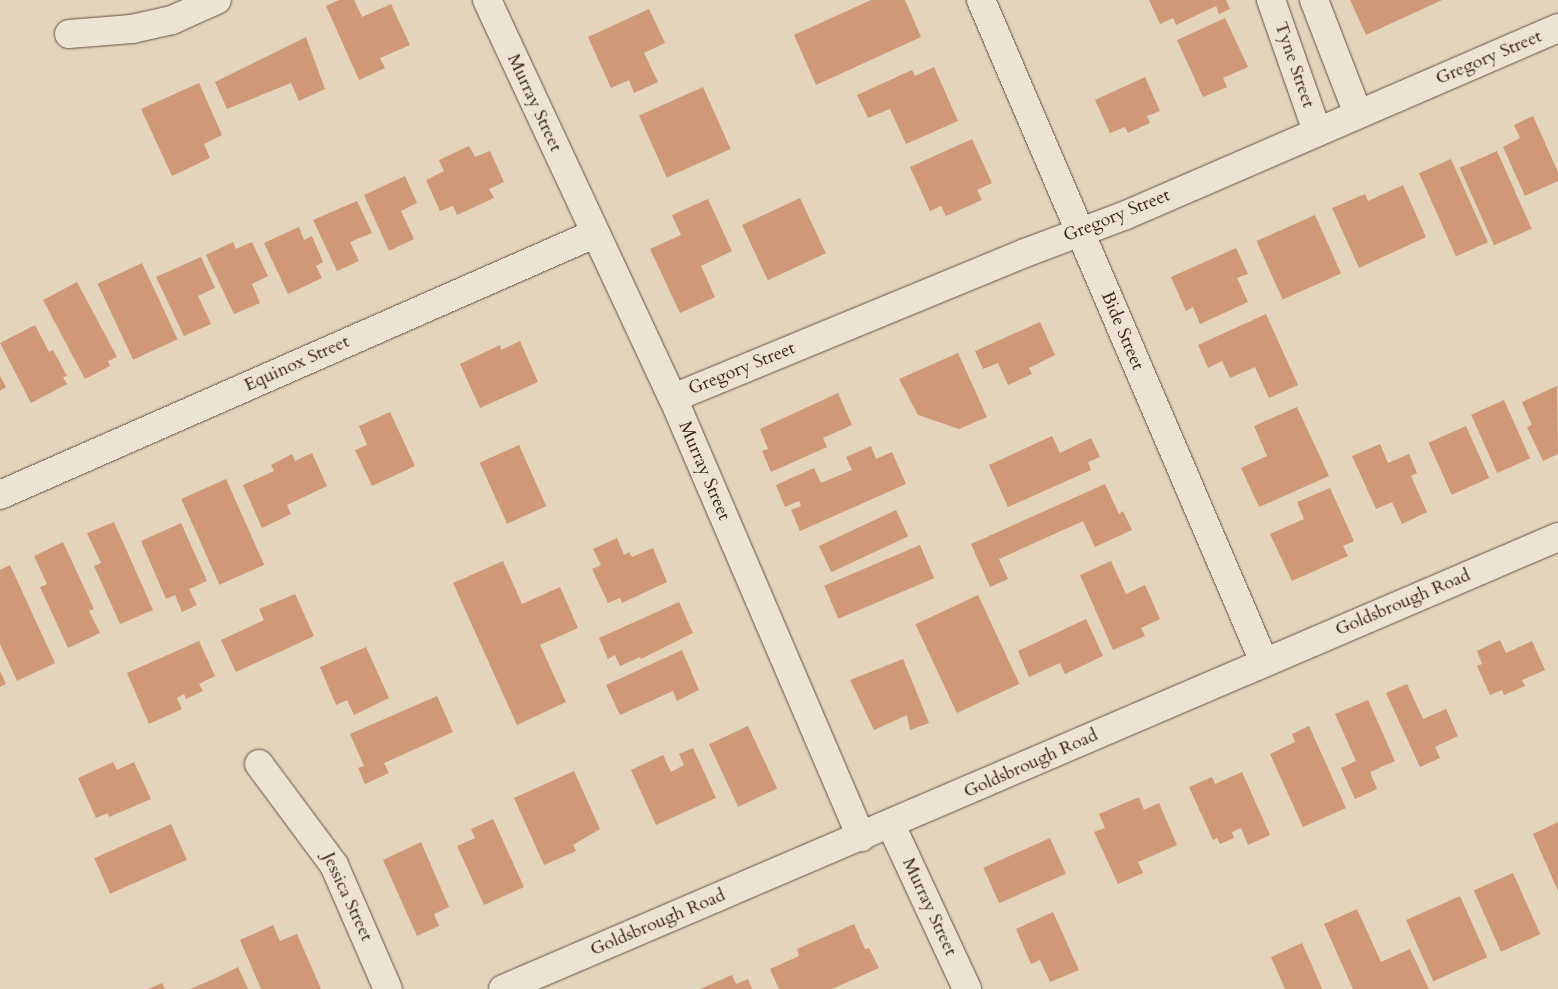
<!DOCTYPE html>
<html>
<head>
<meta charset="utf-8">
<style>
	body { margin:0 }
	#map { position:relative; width:1558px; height:989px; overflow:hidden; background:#e4d4bc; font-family:Cardo,serif }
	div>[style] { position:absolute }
	.building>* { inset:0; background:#cf9876; transform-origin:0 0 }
	.roads { filter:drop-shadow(0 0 1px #664e40) drop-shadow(0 0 1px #664e40) }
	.minor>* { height:28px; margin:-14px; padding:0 14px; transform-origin:14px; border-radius:14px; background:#ede3d3 }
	span { translate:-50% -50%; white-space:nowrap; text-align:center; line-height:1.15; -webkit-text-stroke:4.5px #ede3d3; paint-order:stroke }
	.street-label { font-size:18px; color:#3c2117 }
</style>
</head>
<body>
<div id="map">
	<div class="building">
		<i style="clip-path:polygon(339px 0,354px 0,362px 17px,391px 4px,410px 45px,380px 58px,385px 68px,359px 80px,326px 6px)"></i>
		<i style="clip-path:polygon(871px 0,905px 0,921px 37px,816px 85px,794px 35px)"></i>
		<i style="clip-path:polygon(1149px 0,1226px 0,1230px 9px,1219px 14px,1216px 6px,1176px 25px,1173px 18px,1160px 24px)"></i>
		<i style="clip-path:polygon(1350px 0,1442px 0,1366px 35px)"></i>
		<i style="clip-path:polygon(649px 9px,665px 43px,644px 53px,658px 82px,634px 93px,629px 80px,611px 88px,588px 37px)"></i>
		<i style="clip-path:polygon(1225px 18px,1248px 67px,1223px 78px,1227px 87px,1203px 97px,1177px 40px)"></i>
		<i style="clip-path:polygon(306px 37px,325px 89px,299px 101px,291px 83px,227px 109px,215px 82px)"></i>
		<i style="clip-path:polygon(934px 67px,958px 121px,906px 144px,890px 109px,868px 118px,857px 95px,912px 70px,915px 76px)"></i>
		<i style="clip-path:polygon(1145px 77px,1160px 111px,1147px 116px,1150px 123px,1128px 133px,1125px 127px,1110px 133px,1095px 100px)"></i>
		<i style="clip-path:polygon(199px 83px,222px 135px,204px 144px,210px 158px,172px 176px,141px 109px)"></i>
		<i style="left:703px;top:87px;width:68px;height:70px;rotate:66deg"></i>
		<i style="clip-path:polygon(1533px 116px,1558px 172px,1558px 181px,1525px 196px,1503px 147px,1520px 138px,1514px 125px)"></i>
		<i style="clip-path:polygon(972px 139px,992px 183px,977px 190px,982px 200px,946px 216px,941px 206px,930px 211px,910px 167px)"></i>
		<i style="clip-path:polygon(469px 146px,475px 157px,490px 151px,504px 182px,489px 189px,494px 198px,457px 215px,453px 206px,440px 211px,426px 180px,444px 171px,439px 160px)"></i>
		<i style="left:1497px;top:151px;width:85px;height:41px;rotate:66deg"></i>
		<i style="left:1451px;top:159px;width:91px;height:35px;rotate:66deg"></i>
		<i style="clip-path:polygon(405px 176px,417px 203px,401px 211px,414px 239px,389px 251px,364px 195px)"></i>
		<i style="clip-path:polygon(1403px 185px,1426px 237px,1359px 268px,1332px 208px,1365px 194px,1368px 201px)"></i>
		<i style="left:800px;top:198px;width:61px;height:64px;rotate:65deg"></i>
		<i style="clip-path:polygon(708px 199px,732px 251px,701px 266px,715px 297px,680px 313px,650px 249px,681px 235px,672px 215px)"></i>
		<i style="clip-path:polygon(357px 201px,372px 233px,350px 242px,359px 261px,337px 271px,313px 220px)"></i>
		<i style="left:1315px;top:215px;width:64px;height:64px;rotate:66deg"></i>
		<i style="clip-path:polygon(299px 227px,304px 240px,312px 236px,323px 262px,316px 266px,322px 278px,288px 294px,264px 243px)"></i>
		<i style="clip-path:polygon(233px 242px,236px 249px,252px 242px,268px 276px,252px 284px,260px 303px,234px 314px,206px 255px)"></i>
		<i style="clip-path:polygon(1236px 248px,1248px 274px,1237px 278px,1248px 302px,1200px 324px,1193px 307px,1186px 311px,1171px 277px)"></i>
		<i style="clip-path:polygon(201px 257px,215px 288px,198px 296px,211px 324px,184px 336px,156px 277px)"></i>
		<i style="left:142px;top:263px;width:84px;height:49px;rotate:65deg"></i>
		<i style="clip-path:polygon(77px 282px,117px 357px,108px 361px,110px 366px,85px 379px,43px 300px)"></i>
		<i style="clip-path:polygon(1266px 314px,1298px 385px,1269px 398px,1255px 367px,1230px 378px,1222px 361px,1208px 368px,1198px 345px)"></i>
		<i style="clip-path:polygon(1040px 322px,1055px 355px,1029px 368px,1032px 374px,1008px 385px,998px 363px,983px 369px,975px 351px)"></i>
		<i style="clip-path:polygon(35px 325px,49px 352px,53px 350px,67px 376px,63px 377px,67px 384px,31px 403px,0 343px)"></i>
		<i style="clip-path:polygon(520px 341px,538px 382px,480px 408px,460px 364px,500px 345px,501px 350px)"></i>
		<i style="clip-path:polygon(958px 353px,987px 417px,959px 429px,918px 415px,899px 379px)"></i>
		<i style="clip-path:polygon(0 376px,6px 387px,0 391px)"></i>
		<i style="clip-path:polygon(1557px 386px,1558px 454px,1543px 461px,1527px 427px,1532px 425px,1522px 402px)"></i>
		<i style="clip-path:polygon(838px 393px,852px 425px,823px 438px,827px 447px,771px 472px,762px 451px,768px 449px,760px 429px)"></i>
		<i style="left:1504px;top:400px;width:64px;height:36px;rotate:66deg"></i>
		<i style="clip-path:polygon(1297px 407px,1329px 476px,1259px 507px,1241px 468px,1267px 456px,1254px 426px)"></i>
		<i style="clip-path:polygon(390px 412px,415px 466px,372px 486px,355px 450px,367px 445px,359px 426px)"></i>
		<i style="left:1466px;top:426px;width:57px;height:41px;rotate:66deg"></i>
		<i style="clip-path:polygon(1052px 436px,1060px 453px,1091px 438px,1100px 457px,1088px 462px,1091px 470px,1008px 507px,989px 465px)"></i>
		<i style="clip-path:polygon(1380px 444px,1388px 463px,1409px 454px,1417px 473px,1411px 476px,1427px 512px,1402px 524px,1392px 502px,1376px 509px,1352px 456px)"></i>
		<i style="left:519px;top:445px;width:67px;height:43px;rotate:66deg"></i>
		<i style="clip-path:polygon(871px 446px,876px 459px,892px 452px,906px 484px,800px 531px,791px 510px,801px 506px,799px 501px,785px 507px,776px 485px,814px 468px,821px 483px,852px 470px,846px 457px)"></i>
		<i style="clip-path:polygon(312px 453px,327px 486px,287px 505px,291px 514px,262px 528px,243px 485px,274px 471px,271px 465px,292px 454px,295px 461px)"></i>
		<i style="left:226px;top:479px;width:94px;height:49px;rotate:66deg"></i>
		<i style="clip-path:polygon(1105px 484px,1119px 514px,1123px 511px,1132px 530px,1095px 547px,1083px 521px,999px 559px,1008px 579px,990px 587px,971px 544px)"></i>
		<i style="clip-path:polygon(1330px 488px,1354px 541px,1343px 546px,1348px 556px,1292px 581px,1270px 534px,1304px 519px,1297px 502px)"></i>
		<i style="left:896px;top:510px;width:29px;height:85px;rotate:65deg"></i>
		<i style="clip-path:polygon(114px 522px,153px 610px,120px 624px,94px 566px,101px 563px,87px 533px)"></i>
		<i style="clip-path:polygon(181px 523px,207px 581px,189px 589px,197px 605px,182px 612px,175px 595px,166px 599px,141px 541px)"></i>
		<i style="clip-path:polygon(617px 538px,624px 555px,629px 552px,632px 557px,653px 548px,667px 582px,622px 603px,620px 598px,608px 603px,592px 569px,601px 565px,593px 549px)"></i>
		<i style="clip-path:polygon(63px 542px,94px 609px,89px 611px,100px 633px,68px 648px,40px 587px,47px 584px,34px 556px)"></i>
		<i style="left:920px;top:545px;width:36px;height:104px;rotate:67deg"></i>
		<i style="clip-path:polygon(503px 561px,522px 604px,560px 587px,578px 628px,540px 645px,566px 702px,517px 725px,453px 583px)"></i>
		<i style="clip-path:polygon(1111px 561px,1126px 594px,1145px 585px,1160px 619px,1141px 628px,1145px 636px,1113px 650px,1080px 575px)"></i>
		<i style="clip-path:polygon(10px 565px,55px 663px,17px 681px,0 644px,0 570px)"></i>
		<i style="clip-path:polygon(295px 594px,314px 636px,236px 672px,221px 640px,264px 620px,259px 609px)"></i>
		<i style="left:978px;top:595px;width:98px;height:69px;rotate:65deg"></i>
		<i style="clip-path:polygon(679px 602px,693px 633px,641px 659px,640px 657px,620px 666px,615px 655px,608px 659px,599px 638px)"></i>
		<i style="clip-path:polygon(1086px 619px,1103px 656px,1065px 674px,1060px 663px,1029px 677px,1018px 651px)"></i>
		<i style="clip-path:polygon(1500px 640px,1506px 653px,1532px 641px,1545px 670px,1522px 680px,1525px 686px,1504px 695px,1502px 690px,1490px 695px,1477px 666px,1482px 664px,1477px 651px)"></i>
		<i style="clip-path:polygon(199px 641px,215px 676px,199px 684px,203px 691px,186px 699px,184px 694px,177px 698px,182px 709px,149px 724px,127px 673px)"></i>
		<i style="clip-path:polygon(366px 647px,389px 698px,354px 715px,347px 700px,336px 705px,320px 667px)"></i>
		<i style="clip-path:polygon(682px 650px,699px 690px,677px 701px,673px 691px,620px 715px,606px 685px)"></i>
		<i style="clip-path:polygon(903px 659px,929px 723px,910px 730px,907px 715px,874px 730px,850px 680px)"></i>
		<i style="clip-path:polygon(0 671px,6px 684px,0 687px)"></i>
		<i style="clip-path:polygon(1407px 684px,1423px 719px,1446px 709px,1458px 736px,1435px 747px,1440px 758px,1420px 767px,1386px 693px)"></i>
		<i style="clip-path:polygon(437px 696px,453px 732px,384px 763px,389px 773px,365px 784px,358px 768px,364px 766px,350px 734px)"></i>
		<i style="clip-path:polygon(1368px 700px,1395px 761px,1370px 772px,1377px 789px,1355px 799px,1341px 768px,1356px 761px,1335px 714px)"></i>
		<i style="left:748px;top:726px;width:69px;height:43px;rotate:65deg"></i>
		<i style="clip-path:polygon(1309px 726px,1346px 808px,1303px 827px,1270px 754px,1295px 742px,1292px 734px)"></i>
		<i style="clip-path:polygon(693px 748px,716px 798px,656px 825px,631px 770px,663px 755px,671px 772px,684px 765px,679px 754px)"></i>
		<i style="clip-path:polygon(113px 762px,117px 770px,134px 762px,151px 799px,109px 817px,108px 813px,96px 818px,78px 778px)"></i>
		<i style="clip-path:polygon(574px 771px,600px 829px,573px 845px,576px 851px,544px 865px,514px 798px)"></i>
		<i style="clip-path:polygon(1242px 772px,1270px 835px,1248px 845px,1241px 828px,1232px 832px,1234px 838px,1220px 844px,1217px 838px,1213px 840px,1189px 787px,1212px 777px,1215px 784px)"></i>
		<i style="clip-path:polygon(1139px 797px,1144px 810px,1159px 803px,1177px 845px,1138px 862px,1143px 873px,1118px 884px,1094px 832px,1105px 828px,1099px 814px)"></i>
		<i style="clip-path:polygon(493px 819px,524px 887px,484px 905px,457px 846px,475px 838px,471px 829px)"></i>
		<i style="clip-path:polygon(1558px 822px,1558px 891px,1533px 834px)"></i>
		<i style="left:171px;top:824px;width:39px;height:84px;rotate:66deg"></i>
		<i style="left:1050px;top:838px;width:39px;height:73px;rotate:66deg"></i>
		<i style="clip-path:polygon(421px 842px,449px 907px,434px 914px,439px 926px,417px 936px,383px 860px)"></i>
		<i style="left:1513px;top:873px;width:67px;height:43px;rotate:66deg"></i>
		<i style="left:1460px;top:896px;width:67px;height:59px;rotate:66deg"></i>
		<i style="clip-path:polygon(1357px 909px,1381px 962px,1410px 949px,1429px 989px,1353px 989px,1324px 924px)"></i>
		<i style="clip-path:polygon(1053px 912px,1079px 970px,1050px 982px,1040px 960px,1031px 964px,1016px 929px)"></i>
		<i style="clip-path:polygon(854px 924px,865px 949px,869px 948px,879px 968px,832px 989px,779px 989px,770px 969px,799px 956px,797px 949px)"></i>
		<i style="clip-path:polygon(273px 925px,280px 941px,297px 934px,321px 989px,261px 989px,240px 940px)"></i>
		<i style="clip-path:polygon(1302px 943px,1321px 986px,1322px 989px,1285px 989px,1271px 957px)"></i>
		<i style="clip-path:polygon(238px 967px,248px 989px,190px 989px,216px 978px)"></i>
		<i style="clip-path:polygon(732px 975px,736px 984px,748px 979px,752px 989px,700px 989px)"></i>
		<i style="clip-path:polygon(162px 983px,165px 989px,148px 989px)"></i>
	</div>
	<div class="roads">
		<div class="minor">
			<i style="left:487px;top:0;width:439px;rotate:65deg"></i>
			<i style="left:673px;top:398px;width:478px;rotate:66.8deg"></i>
			<i style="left:981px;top:0;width:720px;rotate:66.85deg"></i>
			<i style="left:1271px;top:0;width:139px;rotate:70.7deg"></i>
			<i style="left:1314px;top:0;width:122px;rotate:68.9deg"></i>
			<i style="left:69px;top:34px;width:63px;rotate:-4.5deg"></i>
			<i style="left:132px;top:29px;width:41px;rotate:-12.7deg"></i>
			<i style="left:172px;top:20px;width:49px;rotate:-24deg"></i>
			<i style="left:673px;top:398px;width:381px;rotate:-22.4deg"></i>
			<i style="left:1025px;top:253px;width:108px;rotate:-20.6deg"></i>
			<i style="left:1126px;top:215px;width:471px;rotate:-23.4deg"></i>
			<i style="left:0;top:495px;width:649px;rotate:-23.72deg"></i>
			<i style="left:259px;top:764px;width:126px;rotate:53.4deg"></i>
			<i style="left:334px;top:865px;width:135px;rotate:66.5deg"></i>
			<i style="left:891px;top:825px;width:181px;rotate:65.1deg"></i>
			<i style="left:503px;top:989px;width:1148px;rotate:-23.19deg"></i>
		</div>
	</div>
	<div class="street-label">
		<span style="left:1489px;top:58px;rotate:-23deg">Gregory Street</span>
		<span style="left:1294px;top:65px;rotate:71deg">Tyne Street</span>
		<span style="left:534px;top:103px;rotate:65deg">Murray Street</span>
		<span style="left:1117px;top:216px;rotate:-22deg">Gregory Street</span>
		<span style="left:1122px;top:331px;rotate:67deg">Bide Street</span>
		<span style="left:297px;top:364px;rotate:-24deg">Equinox Street</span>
		<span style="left:742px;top:369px;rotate:-22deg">Gregory Street</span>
		<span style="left:704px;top:471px;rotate:67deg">Murray Street</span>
		<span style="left:1403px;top:603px;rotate:-23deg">Goldsbrough Road</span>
		<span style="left:1031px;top:764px;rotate:-24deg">Goldsbrough Road</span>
		<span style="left:347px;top:897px;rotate:65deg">Jessica Street</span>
		<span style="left:929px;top:907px;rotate:65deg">Murray Street</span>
		<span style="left:658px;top:923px;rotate:-23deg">Goldsbrough Road</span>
	</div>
</div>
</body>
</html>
